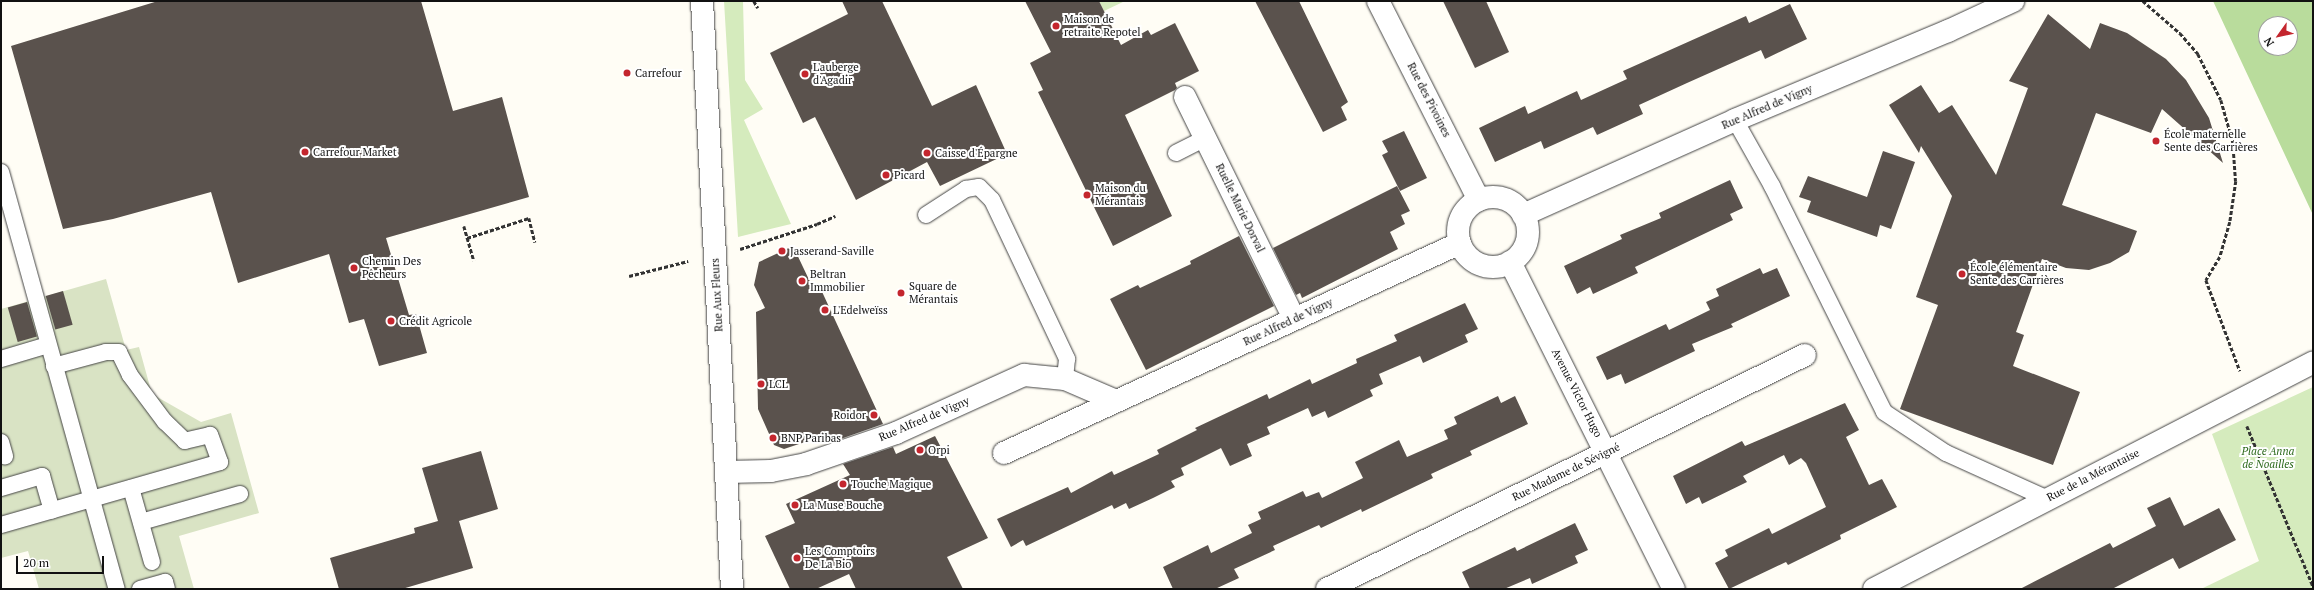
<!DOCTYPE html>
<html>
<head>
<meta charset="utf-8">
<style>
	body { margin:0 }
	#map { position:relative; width:2314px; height:590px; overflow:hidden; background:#fffdf5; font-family:"PT Serif",serif }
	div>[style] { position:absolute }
	.green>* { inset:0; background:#d5ebbd }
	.forest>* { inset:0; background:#b9dc9c }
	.cemetery>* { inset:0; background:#d9e3c4 }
	.building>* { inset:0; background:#5a524d; transform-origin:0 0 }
	.path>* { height:2.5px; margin-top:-1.25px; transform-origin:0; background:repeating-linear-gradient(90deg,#333 0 4px,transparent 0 6px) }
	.roads { filter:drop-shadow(0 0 1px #444) drop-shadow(0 0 1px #444) }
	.service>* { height:16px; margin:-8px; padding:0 8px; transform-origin:8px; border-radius:8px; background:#fff }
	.minor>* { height:22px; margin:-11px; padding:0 11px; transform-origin:11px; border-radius:11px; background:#fff }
	.minor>.ring { margin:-11px; padding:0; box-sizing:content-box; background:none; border:22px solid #fff; border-radius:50% }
	.dots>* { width:11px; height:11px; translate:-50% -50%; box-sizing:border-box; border:2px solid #fff; border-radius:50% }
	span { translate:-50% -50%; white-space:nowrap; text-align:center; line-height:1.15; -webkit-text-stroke:4px #fff; paint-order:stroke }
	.poi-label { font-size:11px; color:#111 }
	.left { translate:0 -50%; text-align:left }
	.right { translate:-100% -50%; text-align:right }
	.street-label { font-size:11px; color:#111 }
	.park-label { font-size:11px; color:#2f6b1f; font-style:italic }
	.frame { position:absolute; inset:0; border:2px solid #111; pointer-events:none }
	.north { position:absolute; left:2258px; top:16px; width:40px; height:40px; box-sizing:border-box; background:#fff; border:1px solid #a0a0a0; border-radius:50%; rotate:237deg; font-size:11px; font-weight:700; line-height:16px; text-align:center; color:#111 }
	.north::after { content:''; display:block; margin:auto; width:14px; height:18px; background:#c4262e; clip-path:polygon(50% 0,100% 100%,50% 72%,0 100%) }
	.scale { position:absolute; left:16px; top:556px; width:88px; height:18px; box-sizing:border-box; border:2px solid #111; border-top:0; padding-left:5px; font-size:12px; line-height:14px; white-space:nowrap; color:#111; -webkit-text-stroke:3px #fff; paint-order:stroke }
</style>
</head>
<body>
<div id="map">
	<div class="green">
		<i style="clip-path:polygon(724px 1px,743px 1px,745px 80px,763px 109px,744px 120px,791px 224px,738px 237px)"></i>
		<i style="clip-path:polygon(1099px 1px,1125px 1px,1104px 11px)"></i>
		<i style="clip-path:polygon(2313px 387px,2313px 589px,2201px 589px,2259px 561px,2212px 434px)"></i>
	</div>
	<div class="forest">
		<i style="clip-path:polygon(evenodd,2213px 1px,2313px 1px,2313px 215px,2213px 1px,2266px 24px,2290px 24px,2290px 48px,2266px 48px,2266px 24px)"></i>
	</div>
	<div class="cemetery">
		<i style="clip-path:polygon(106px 279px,126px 350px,139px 347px,152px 394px,201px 422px,231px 413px,259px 513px,179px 536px,194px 589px,39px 589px,28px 551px,1px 558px,1px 309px)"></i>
	</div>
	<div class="building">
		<i style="clip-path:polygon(158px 1px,421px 1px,453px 111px,502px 97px,529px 197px,386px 238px,409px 315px,416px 314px,427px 353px,379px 366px,364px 319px,349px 323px,329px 254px,238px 283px,211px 192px,113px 219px,63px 229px,11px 46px)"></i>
		<i style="clip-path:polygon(842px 1px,882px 1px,932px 106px,976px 85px,1007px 154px,940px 186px,927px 162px,856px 200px,815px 117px,803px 123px,770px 53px,848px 14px)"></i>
		<i style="clip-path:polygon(1025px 1px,1099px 1px,1121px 45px,1148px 30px,1151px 35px,1175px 23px,1199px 71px,1175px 83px,1177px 88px,1175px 90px,1125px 115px,1172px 216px,1113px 246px,1038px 92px,1043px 90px,1030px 63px,1051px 52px)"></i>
		<i style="clip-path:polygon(1255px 1px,1299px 1px,1348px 102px,1341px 107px,1347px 120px,1323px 132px)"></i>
		<i style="clip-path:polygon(1443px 1px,1486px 1px,1509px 52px,1475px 68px)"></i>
		<i style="clip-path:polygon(1790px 4px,1807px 39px,1765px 59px,1761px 50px,1687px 83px,1639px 105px,1643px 114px,1597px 135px,1593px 127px,1544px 149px,1541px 141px,1495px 162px,1479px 128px,1525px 106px,1528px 114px,1577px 91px,1581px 100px,1627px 79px,1623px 71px,1746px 16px,1749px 23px)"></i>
		<i style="clip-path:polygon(2048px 14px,2090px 49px,2100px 23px,2127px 33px,2166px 59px,2186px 80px,2209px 118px,2223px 163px,2162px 109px,2151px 133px,2096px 113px,2062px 205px,2137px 231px,2129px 252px,2110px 263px,2089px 270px,2066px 268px,2042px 259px,2016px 332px,2024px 335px,2013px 366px,2080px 392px,2053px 465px,1900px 409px,1938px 305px,1916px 297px,1952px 196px,1921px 146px,1919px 153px,1889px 105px,1921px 85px,1939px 113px,1952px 105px,1996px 175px,2028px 88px,2009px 81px)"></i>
		<i style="clip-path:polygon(1404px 131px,1427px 178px,1400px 191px,1382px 155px,1388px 152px,1382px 141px)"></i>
		<i style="clip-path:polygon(1883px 151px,1915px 162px,1891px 229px,1880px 225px,1877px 237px,1807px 212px,1811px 201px,1799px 197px,1808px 176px,1867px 197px)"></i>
		<i style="clip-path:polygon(1730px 180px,1743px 208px,1730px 214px,1733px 220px,1635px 267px,1638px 273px,1593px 294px,1590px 287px,1577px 294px,1564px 266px,1622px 239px,1620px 235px,1661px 218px,1659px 213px)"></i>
		<i style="clip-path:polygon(1397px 186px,1410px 211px,1401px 215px,1405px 224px,1390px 232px,1398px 249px,1302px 298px,1300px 293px,1296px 295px,1273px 248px)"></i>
		<i style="clip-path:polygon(1239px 236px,1274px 306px,1146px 370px,1110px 299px,1138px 285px,1140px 288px,1191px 264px,1190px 261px)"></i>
		<i style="clip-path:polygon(793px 246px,812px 286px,818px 283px,883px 424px,829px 443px,826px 437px,818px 441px,817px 438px,784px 449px,774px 445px,758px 409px,756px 312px,765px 308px,754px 285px,759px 262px)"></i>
		<i style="clip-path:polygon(1760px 268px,1763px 274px,1777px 268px,1790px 296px,1731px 324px,1733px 327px,1692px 344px,1695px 351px,1625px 384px,1621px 374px,1607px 380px,1596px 357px,1666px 324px,1669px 330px,1710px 310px,1706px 302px,1719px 296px,1716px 289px)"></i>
		<i style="left:63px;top:291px;width:35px;height:18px;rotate:74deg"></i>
		<i style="left:27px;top:302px;width:36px;height:20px;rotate:74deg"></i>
		<i style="clip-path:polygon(1465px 303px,1478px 329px,1465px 335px,1468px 342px,1423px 363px,1420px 356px,1379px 374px,1383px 384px,1370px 390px,1373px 396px,1328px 418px,1325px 411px,1312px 417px,1308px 408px,1267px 427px,1270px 434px,1247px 444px,1252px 456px,1230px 466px,1221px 448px,1181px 468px,1184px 475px,1171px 481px,1175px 487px,1153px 498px,1129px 509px,1126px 503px,1114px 509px,1112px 505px,1026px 546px,1023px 540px,1011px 547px,997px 519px,1068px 487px,1071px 493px,1112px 471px,1114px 475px,1159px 454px,1157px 450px,1197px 430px,1195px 428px,1267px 394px,1269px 399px,1310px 379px,1312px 384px,1357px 363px,1356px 359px,1397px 341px,1394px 335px)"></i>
		<i style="clip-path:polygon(1498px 396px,1501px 403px,1515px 396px,1528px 424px,1470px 451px,1472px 455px,1431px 474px,1433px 478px,1362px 512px,1361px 509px,1321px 528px,1319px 525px,1273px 546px,1275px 550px,1234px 569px,1239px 578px,1215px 589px,1173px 589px,1163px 567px,1208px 545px,1211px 553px,1252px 533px,1248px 525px,1261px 519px,1258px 512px,1303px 491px,1306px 497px,1319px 492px,1322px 498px,1363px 478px,1355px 462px,1399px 440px,1407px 457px,1448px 439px,1444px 430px,1457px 424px,1454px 417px)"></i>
		<i style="clip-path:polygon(1845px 403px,1859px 430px,1846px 437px,1869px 485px,1882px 479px,1897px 507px,1840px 535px,1841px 539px,1788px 565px,1786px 562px,1729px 589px,1715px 563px,1728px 556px,1725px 550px,1769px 528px,1772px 534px,1826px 507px,1806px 463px,1801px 458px,1789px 465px,1784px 455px,1743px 476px,1747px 482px,1702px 504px,1699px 497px,1686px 504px,1673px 476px,1742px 441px,1745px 446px)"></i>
		<i style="clip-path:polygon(935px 436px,988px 538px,947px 557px,963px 589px,856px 589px,849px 574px,816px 589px,790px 589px,765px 536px,795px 523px,786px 504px,850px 475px,843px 464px,893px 447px,896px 454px)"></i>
		<i style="clip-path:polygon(481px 451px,498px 509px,459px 521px,473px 568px,402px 589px,339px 589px,330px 558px,415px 533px,414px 528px,438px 521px,422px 468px)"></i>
		<i style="clip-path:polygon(2170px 497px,2184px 526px,2219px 508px,2236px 540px,2179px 569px,2173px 558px,2112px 589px,2020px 589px,2110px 543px,2113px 548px,2156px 526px,2147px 508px)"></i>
		<i style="clip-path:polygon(1575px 523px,1588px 550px,1575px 556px,1578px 563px,1532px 584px,1530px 578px,1504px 589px,1470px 589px,1462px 572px,1515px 547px,1517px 551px)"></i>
	</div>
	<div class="path">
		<i style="left:754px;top:1px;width:8px;rotate:60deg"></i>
		<i style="left:2143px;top:1px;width:49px;rotate:40.9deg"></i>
		<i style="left:2180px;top:33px;width:28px;rotate:49deg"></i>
		<i style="left:2198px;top:54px;width:51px;rotate:63.4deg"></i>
		<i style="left:2221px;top:100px;width:44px;rotate:74.1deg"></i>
		<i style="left:2233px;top:142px;width:39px;rotate:86deg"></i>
		<i style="left:2236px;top:181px;width:41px;rotate:98.3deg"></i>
		<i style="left:2230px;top:222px;width:36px;rotate:106deg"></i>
		<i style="left:2220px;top:257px;width:27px;rotate:121deg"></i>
		<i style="left:2206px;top:280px;width:97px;rotate:69.5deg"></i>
		<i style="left:464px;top:226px;width:36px;rotate:74deg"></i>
		<i style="left:467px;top:238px;width:65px;rotate:-17.9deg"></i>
		<i style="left:529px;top:218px;width:25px;rotate:76deg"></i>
		<i style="left:740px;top:249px;width:81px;rotate:-18deg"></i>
		<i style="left:817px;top:224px;width:20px;rotate:-24deg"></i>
		<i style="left:629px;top:276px;width:61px;rotate:-14.3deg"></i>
		<i style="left:2247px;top:426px;width:173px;rotate:67.6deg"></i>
	</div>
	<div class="roads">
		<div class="service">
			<i style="left:1735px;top:120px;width:76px;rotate:60.7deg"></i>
			<i style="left:1772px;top:186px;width:252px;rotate:63.6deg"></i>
			<i style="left:1884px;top:412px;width:74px;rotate:33.5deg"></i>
			<i style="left:1946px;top:453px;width:112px;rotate:24.3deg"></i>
			<i style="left:1176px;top:153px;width:33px;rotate:-27deg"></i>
			<i style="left:1px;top:172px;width:433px;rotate:74.5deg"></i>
			<i style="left:926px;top:215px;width:48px;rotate:-33deg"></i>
			<i style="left:966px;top:189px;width:13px;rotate:-9deg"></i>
			<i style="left:979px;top:187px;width:18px;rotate:45deg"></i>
			<i style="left:992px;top:200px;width:176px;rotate:64.7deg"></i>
			<i style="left:1067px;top:359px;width:20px;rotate:96deg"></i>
			<i style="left:1px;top:359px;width:49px;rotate:-16.6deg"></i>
			<i style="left:1px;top:442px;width:15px;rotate:74deg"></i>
			<i style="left:1px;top:488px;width:43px;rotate:-16.3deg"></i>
			<i style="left:42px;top:476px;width:36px;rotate:74deg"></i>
			<i style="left:131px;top:488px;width:77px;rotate:74.2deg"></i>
			<i style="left:141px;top:522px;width:103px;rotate:-15.8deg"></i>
			<i style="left:1px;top:525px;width:228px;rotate:-16deg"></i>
			<i style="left:220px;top:462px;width:29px;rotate:-110deg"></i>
			<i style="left:210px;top:435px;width:26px;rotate:167deg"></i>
			<i style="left:185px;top:441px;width:28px;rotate:-136deg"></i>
			<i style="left:165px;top:422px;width:59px;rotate:-126.7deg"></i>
			<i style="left:130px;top:375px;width:25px;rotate:-116deg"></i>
			<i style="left:119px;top:352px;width:13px;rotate:180deg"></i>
			<i style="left:106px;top:352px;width:54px;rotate:164.9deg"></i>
			<i style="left:140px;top:589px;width:26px;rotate:-16deg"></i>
			<i style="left:165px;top:582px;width:7px;rotate:74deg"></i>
		</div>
		<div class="minor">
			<i style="left:702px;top:1px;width:589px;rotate:87.08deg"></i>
			<i style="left:1378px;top:1px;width:223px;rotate:63.1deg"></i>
			<i style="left:1185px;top:97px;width:247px;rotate:63.8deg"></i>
			<i class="ring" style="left:1458px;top:197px;width:48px;height:48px"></i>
			<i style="left:1523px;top:215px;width:232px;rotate:-24.1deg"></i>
			<i style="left:1735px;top:120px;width:231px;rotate:-22.7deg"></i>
			<i style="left:1948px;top:31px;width:72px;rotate:-24.8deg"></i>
			<i style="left:1510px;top:262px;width:366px;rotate:63.4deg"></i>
			<i style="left:1004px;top:453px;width:502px;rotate:-24.73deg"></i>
			<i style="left:726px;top:472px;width:45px;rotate:-1.3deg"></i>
			<i style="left:771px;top:471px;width:36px;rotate:-11deg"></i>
			<i style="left:806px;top:464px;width:95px;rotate:-19deg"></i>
			<i style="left:896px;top:433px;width:141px;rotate:-24.4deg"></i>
			<i style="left:1024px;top:375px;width:41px;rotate:5.6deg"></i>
			<i style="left:1065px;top:379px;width:56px;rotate:23.3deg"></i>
			<i style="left:1327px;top:589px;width:532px;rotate:-26.08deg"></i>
			<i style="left:1874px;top:589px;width:494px;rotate:-27.3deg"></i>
		</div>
	</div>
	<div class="dots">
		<i style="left:1056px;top:26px;background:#c4262e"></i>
		<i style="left:627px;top:73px;background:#c4262e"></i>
		<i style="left:805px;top:74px;background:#c4262e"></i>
		<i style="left:2156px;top:141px;background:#c4262e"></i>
		<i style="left:305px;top:152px;background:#c4262e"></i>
		<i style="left:927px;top:153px;background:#c4262e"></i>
		<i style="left:886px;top:175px;background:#c4262e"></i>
		<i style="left:1087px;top:195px;background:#c4262e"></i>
		<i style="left:782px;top:251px;background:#c4262e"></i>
		<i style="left:354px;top:268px;background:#c4262e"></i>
		<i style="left:1962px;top:274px;background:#c4262e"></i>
		<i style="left:802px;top:281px;background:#c4262e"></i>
		<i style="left:901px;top:293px;background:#c4262e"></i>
		<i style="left:825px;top:310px;background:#c4262e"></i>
		<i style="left:391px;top:321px;background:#c4262e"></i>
		<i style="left:761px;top:384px;background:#c4262e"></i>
		<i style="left:874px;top:415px;background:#c4262e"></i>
		<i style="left:773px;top:438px;background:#c4262e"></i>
		<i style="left:920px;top:450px;background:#c4262e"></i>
		<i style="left:843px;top:484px;background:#c4262e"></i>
		<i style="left:795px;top:505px;background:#c4262e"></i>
		<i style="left:797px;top:558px;background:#c4262e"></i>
	</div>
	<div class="poi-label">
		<span class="left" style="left:1064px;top:26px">Maison de<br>retraite Repotel</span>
		<span class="left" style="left:813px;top:74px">L'auberge<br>d'Agadir</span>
		<span class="left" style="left:635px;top:73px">Carrefour</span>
		<span class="left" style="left:2164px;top:141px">École maternelle<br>Sente des Carrières</span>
		<span class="left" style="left:313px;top:152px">Carrefour Market</span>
		<span class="left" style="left:935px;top:153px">Caisse d'Épargne</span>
		<span class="left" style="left:894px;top:175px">Picard</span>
		<span class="left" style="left:1095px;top:195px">Maison du<br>Mérantais</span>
		<span class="left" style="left:790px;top:251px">Jasserand-Saville</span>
		<span class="left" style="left:362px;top:268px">Chemin Des<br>Pêcheurs</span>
		<span class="left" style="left:1970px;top:274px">École élémentaire<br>Sente des Carrières</span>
		<span class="left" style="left:810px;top:281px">Beltran<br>Immobilier</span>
		<span class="left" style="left:909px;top:293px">Square de<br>Mérantais</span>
		<span class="left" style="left:833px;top:310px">L'Edelweïss</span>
		<span class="left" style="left:399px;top:321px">Crédit Agricole</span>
		<span class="left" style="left:769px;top:384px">LCL</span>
		<span class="right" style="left:866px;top:415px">Roidor</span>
		<span class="left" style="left:781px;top:438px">BNP Paribas</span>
		<span class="left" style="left:928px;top:450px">Orpi</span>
		<span class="left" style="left:851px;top:484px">Touche Magique</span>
		<span class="left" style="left:803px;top:505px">La Muse Bouche</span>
		<span class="left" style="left:805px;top:558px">Les Comptoirs<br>De La Bio</span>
	</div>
	<div class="street-label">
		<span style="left:1429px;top:100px;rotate:63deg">Rue des Pivoines</span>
		<span style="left:1767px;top:107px;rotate:-23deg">Rue Alfred de Vigny</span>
		<span style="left:1240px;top:208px;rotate:64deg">Ruelle Marie Dorval</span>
		<span style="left:717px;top:295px;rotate:-93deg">Rue Aux Fleurs</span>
		<span style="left:1288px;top:322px;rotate:-25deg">Rue Alfred de Vigny</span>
		<span style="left:1577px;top:393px;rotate:63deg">Avenue Victor Hugo</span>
		<span style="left:924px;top:419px;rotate:-23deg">Rue Alfred de Vigny</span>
		<span style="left:1566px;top:472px;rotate:-26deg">Rue Madame de Sévigné</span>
		<span style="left:2093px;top:475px;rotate:-27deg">Rue de la Mérantaise</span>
	</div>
	<div class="park-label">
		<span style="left:2268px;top:458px">Place Anna<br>de Noailles</span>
	</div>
	<div class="frame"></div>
	<div class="north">N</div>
	<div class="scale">20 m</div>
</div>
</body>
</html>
